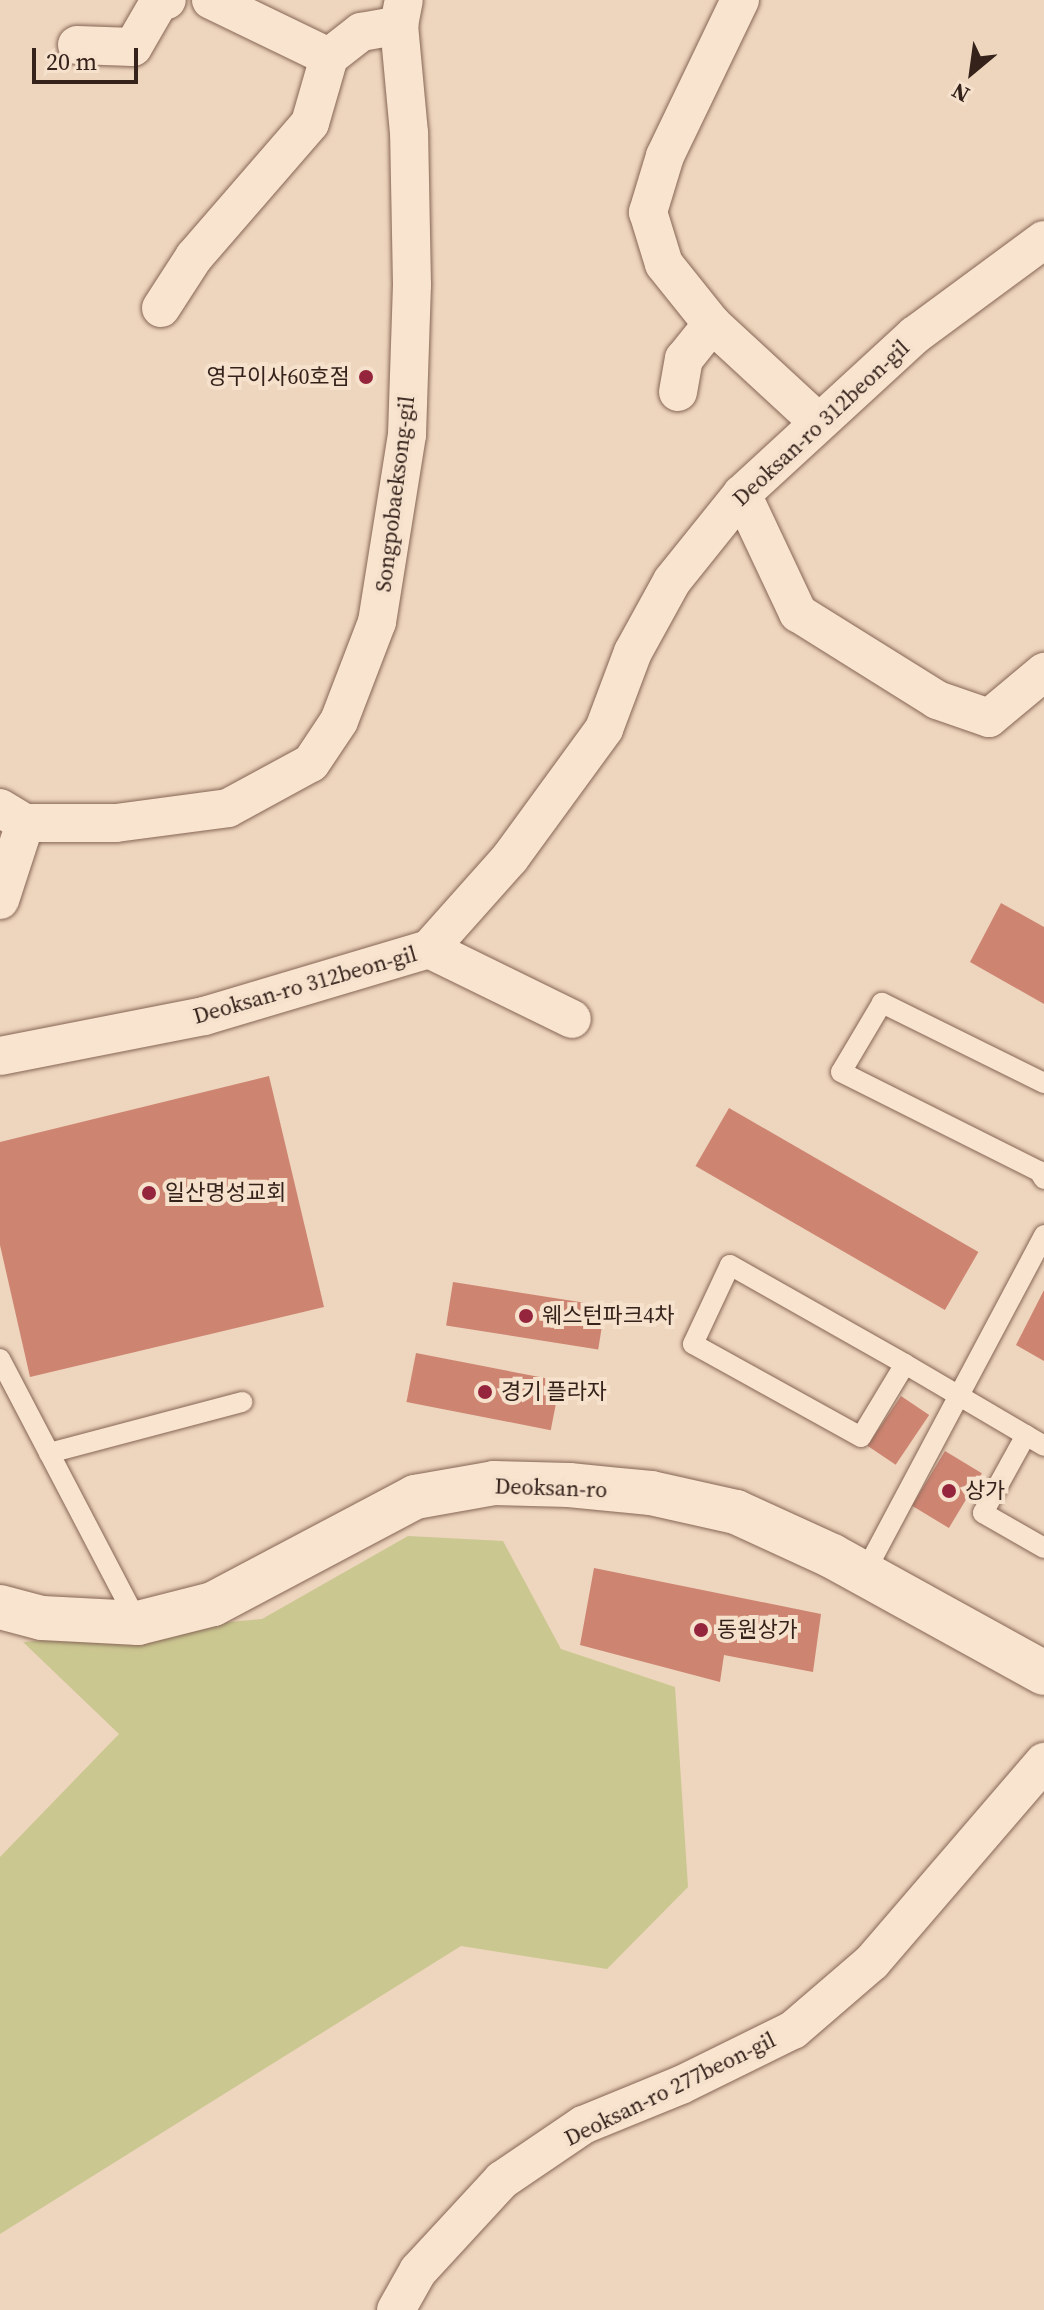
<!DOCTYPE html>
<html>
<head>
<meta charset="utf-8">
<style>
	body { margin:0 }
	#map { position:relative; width:1044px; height:2310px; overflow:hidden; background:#eed5bd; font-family:"Source Serif 4","Noto Sans KR",serif }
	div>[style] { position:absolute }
	.green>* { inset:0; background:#cbc791 }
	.building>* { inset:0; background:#cd8572; transform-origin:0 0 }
	.roads { filter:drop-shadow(0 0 2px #866656) drop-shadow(0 0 2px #866656) }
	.service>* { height:20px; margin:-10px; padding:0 10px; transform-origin:10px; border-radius:10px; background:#f9e4d0 }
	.minor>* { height:38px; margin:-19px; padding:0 19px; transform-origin:19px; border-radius:19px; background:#f9e4d0 }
	.tertiary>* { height:44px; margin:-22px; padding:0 22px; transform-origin:22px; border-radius:22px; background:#f9e4d0 }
	.dots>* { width:22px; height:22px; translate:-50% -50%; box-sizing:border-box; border:4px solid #f5e1cc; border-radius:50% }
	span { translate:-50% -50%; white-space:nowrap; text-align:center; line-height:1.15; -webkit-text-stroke:8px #f5e1cc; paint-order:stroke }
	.poi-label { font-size:22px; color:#35221b }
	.right { translate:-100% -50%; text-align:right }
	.left { translate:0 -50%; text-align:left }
	.street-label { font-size:22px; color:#35221b }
	.north { position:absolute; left:932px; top:32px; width:80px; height:80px; -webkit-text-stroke:6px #f5e1cc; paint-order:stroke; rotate:209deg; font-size:22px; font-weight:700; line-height:32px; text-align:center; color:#35221b }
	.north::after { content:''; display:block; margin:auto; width:28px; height:36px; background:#35221b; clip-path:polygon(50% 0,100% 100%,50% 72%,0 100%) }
	.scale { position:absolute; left:32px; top:48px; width:106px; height:36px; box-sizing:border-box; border:4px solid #35221b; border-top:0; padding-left:10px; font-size:24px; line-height:28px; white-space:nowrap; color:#35221b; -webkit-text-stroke:6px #f5e1cc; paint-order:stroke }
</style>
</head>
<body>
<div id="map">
	<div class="green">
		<i style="clip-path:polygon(408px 1536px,503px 1541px,561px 1649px,675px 1687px,688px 1887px,607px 1969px,461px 1946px,0 2234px,0 1857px,119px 1734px,23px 1642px,262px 1619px)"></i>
	</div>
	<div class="building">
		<i style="clip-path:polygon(1001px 903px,1044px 927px,1044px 1004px,970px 962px)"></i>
		<i style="clip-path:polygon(269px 1076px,324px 1307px,30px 1377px,0 1245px,0 1142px)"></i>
		<i style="left:729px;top:1108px;width:288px;height:67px;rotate:30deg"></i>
		<i style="left:453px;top:1282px;width:154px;height:44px;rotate:9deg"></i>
		<i style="clip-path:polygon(1044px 1290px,1044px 1361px,1016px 1345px)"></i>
		<i style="left:416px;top:1353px;width:147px;height:50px;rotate:11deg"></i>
		<i style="left:901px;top:1396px;width:34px;height:60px;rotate:34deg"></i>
		<i style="left:945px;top:1451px;width:43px;height:64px;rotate:31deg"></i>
		<i style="clip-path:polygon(594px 1568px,821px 1614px,813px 1672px,724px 1655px,720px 1682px,580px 1645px)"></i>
	</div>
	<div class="roads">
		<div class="service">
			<i style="left:1044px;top:1083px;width:181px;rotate:-153.7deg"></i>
			<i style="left:882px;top:1003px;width:80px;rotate:120.7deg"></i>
			<i style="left:841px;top:1072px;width:221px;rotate:26.6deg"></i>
			<i style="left:1039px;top:1171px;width:9px;rotate:58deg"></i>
			<i style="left:0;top:1359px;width:298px;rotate:62.4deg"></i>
			<i style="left:905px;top:1364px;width:85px;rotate:121.1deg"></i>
			<i style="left:861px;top:1437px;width:192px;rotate:-151deg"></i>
			<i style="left:693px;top:1344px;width:87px;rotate:-64.9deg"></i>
			<i style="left:730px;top:1265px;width:201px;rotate:29.5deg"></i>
			<i style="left:905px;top:1364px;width:161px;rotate:30.5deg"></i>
			<i style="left:1026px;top:1435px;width:89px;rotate:118.9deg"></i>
			<i style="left:983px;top:1513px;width:70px;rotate:29.8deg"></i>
			<i style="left:49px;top:1453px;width:200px;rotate:-14.8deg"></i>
			<i style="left:864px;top:1574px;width:384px;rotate:-62deg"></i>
		</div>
		<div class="minor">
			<i style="left:211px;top:0;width:131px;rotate:25.8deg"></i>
			<i style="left:740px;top:0;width:173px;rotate:115.7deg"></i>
			<i style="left:665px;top:156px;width:59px;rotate:106.9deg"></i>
			<i style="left:648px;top:212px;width:54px;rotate:72.9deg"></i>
			<i style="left:664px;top:264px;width:77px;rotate:51.3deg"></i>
			<i style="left:712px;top:324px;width:143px;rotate:42.7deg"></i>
			<i style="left:77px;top:45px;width:56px;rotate:2deg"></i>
			<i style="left:133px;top:47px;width:52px;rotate:-60deg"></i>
			<i style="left:159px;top:2px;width:8px;rotate:-14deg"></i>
			<i style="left:161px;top:308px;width:61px;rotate:-57.1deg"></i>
			<i style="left:194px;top:257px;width:177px;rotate:-49.1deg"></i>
			<i style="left:310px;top:123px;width:69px;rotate:-73.9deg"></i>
			<i style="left:329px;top:57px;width:41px;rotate:-38deg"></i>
			<i style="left:361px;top:32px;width:39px;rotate:-10deg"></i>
			<i style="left:678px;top:392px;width:34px;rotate:-80deg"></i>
			<i style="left:684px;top:359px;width:45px;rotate:-51.3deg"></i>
			<i style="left:742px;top:494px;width:132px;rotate:64.8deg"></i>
			<i style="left:798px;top:613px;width:164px;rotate:32deg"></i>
			<i style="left:937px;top:700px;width:55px;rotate:19.1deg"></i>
			<i style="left:989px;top:718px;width:72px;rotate:-39.9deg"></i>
			<i style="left:0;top:808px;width:29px;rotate:31deg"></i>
			<i style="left:25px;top:823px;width:91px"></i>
			<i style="left:116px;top:823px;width:113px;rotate:-7.6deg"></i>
			<i style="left:228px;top:808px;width:94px;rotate:-28.5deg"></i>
			<i style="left:311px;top:763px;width:50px;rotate:-56.3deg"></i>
			<i style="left:339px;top:721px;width:106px;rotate:-69deg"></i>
			<i style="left:377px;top:622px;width:189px;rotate:-80.9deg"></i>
			<i style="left:407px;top:435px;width:150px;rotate:-88.1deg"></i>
			<i style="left:412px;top:285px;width:152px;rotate:-91.1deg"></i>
			<i style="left:409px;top:133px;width:108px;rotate:-95.3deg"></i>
			<i style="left:399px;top:25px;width:25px;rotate:-79deg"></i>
			<i style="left:0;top:900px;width:81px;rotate:-72deg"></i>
			<i style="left:429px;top:949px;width:159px;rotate:26.1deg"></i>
			<i style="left:0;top:1056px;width:208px;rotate:-11.1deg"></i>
			<i style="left:204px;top:1016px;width:235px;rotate:-16.6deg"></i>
			<i style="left:429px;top:949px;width:122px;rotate:-48.3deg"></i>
			<i style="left:510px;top:858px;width:160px;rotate:-53.9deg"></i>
			<i style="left:604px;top:729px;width:82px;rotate:-69.4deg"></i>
			<i style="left:633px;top:652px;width:81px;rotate:-61.2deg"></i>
			<i style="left:672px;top:581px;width:112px;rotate:-51.2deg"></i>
			<i style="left:742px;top:494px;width:235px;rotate:-42.6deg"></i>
			<i style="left:915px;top:335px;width:160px;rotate:-36.4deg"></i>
			<i style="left:396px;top:2310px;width:45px;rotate:-60.6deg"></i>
			<i style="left:418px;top:2271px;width:124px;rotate:-47.3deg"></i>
			<i style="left:502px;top:2180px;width:98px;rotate:-34.2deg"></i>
			<i style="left:583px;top:2125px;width:106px;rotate:-22.2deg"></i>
			<i style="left:681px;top:2085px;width:125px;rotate:-26.2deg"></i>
			<i style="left:793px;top:2030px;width:104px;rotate:-40.7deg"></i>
			<i style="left:872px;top:1962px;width:264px;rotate:-49.3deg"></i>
		</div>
		<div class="tertiary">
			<i style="left:0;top:1607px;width:43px;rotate:14.7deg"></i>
			<i style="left:42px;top:1618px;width:96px;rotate:3deg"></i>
			<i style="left:138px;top:1623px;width:77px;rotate:-14.2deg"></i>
			<i style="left:213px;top:1604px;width:229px;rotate:-27.9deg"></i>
			<i style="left:415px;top:1497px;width:80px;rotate:-10deg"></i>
			<i style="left:494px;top:1483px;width:75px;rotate:1.5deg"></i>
			<i style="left:569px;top:1485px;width:82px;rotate:5.6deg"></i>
			<i style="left:651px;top:1493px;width:87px;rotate:12.6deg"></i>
			<i style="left:736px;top:1512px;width:106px;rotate:24.6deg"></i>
			<i style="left:832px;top:1556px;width:242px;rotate:28.9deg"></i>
		</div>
	</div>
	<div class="dots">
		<i style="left:366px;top:377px;background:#95253c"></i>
		<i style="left:149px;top:1193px;background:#95253c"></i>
		<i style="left:526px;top:1316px;background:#95253c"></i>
		<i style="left:485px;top:1392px;background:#95253c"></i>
		<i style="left:949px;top:1491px;background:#95253c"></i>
		<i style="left:701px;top:1630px;background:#95253c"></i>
	</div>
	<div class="poi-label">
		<span class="right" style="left:350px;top:377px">영구이사60호점</span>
		<span class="left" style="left:165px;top:1193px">일산명성교회</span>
		<span class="left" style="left:542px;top:1316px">웨스턴파크4차</span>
		<span class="left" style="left:501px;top:1392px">경기 플라자</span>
		<span class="left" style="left:965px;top:1491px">상가</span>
		<span class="left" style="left:717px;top:1630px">동원상가</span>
	</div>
	<div class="street-label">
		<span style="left:821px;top:423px;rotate:-43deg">Deoksan-ro 312beon-gil</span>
		<span style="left:395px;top:494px;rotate:-83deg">Songpobaeksong-gil</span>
		<span style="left:305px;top:985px;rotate:-16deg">Deoksan-ro 312beon-gil</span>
		<span style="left:551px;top:1488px;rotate:2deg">Deoksan-ro</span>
		<span style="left:670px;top:2089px;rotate:-26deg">Deoksan-ro 277beon-gil</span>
	</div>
	<div class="north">N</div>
	<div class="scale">20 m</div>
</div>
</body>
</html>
